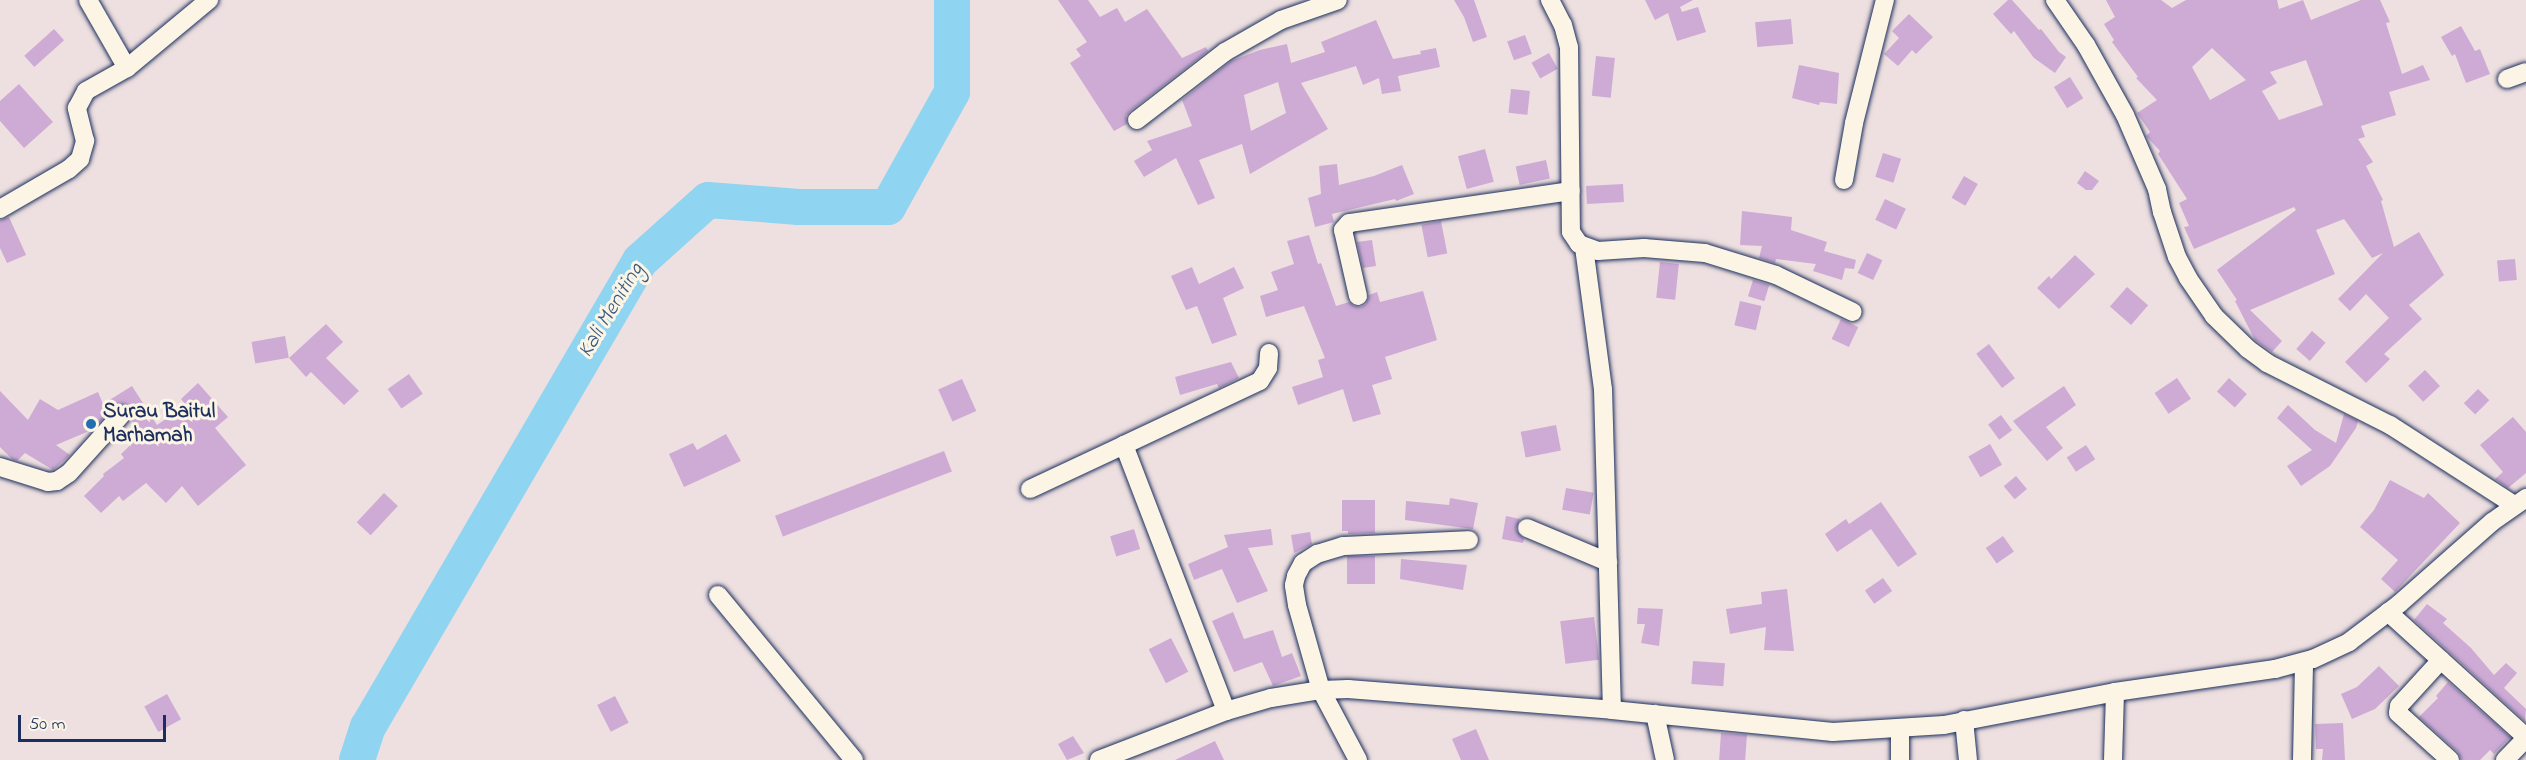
<!DOCTYPE html>
<html>
<head>
<meta charset="utf-8">
<style>
	body { margin:0 }
	#map { position:relative; width:2526px; height:760px; overflow:hidden; background:#eedfe0; font-family:"Indie Flower",sans-serif }
	div>[style] { position:absolute }
	.river>* { height:36px; margin:-18px; padding:0 18px; transform-origin:18px; border-radius:18px; background:#8fd4f0 }
	.building>* { inset:0; background:#ceabd5; transform-origin:0 0 }
	.roads { filter:drop-shadow(0 0 2px #1b2f5e) drop-shadow(0 0 2px #1b2f5e) }
	.minor>* { height:18px; margin:-9px; padding:0 9px; transform-origin:9px; border-radius:9px; background:#fcf5e5 }
	.dots>* { width:16px; height:16px; translate:-50% -50%; box-sizing:border-box; border:3px solid #fcf5e5; border-radius:50% }
	span { translate:-50% -50%; white-space:nowrap; text-align:center; line-height:1.15; -webkit-text-stroke:6px #fcf5e5; paint-order:stroke }
	.poi-label { font-size:21px; color:#1b2f5e; font-weight:700 }
	.left { translate:0 -50%; text-align:left }
	.water-label { font-size:22px; color:#385882; font-style:italic }
	.scale { position:absolute; left:18px; top:715px; width:148px; height:27px; box-sizing:border-box; border:3px solid #1b2f5e; border-top:0; padding-left:8px; font-size:18px; line-height:21px; white-space:nowrap; color:#1b2f5e; -webkit-text-stroke:4px #fcf5e5; paint-order:stroke }
</style>
</head>
<body>
<div id="map">
	<div class="river">
		<i style="left:357px;top:760px;width:35px;rotate:-72deg"></i>
		<i style="left:368px;top:727px;width:540px;rotate:-59.73deg"></i>
		<i style="left:640px;top:261px;width:91px;rotate:-41.9deg"></i>
		<i style="left:708px;top:200px;width:91px;rotate:4.4deg"></i>
		<i style="left:799px;top:207px;width:89px"></i>
		<i style="left:888px;top:207px;width:132px;rotate:-60.9deg"></i>
		<i style="left:952px;top:92px;width:92px;rotate:-90deg"></i>
	</div>
	<div class="building">
		<i style="clip-path:polygon(1058px 0,1088px 0,1100px 17px,1117px 8px,1125px 22px,1147px 9px,1182px 58px,1206px 47px,1208px 51px,1130px 111px,1126px 116px,1127px 124px,1114px 131px,1070px 63px,1081px 56px,1076px 49px,1087px 42px)"></i>
		<i style="clip-path:polygon(1454px 0,1474px 0,1487px 37px,1473px 42px,1464px 17px)"></i>
		<i style="clip-path:polygon(1645px 0,1693px 0,1680px 7px,1682px 12px,1698px 7px,1706px 32px,1677px 41px,1668px 13px,1655px 20px)"></i>
		<i style="clip-path:polygon(2008px 0,2012px 0,2039px 30px,2041px 29px,2059px 52px,2066px 57px,2055px 73px,2034px 58px,2014px 31px,2011px 34px,1993px 14px)"></i>
		<i style="clip-path:polygon(evenodd,2106px 0,2161px 0,2172px 8px,2186px 0,2277px 0,2279px 9px,2303px 0,2311px 20px,2361px 0,2380px 0,2390px 22px,2386px 23px,2402px 74px,2423px 65px,2430px 80px,2389px 92px,2396px 115px,2361px 126px,2365px 137px,2358px 139px,2373px 162px,2366px 166px,2383px 200px,2381px 201px,2394px 247px,2419px 232px,2444px 275px,2409px 305px,2422px 319px,2384px 354px,2390px 359px,2366px 383px,2345px 362px,2389px 318px,2366px 294px,2350px 311px,2338px 299px,2383px 253px,2372px 258px,2344px 219px,2316px 230px,2335px 274px,2250px 310px,2282px 341px,2272px 352px,2255px 340px,2235px 301px,2237px 300px,2217px 270px,2296px 210px,2294px 207px,2194px 249px,2184px 227px,2189px 226px,2179px 203px,2187px 199px,2158px 154px,2160px 151px,2146px 136px,2150px 132px,2137px 113px,2157px 100px,2136px 78px,2138px 77px,2112px 42px,2114px 40px,2104px 24px,2115px 17px,2106px 0,2212px 48px,2246px 80px,2210px 100px,2192px 67px,2212px 48px,2106px 0,2306px 60px,2323px 105px,2279px 120px,2262px 91px,2277px 83px,2270px 72px,2306px 60px)"></i>
		<i style="clip-path:polygon(1909px 14px,1933px 37px,1916px 54px,1912px 50px,1898px 66px,1884px 54px,1899px 38px,1892px 31px)"></i>
		<i style="left:1791px;top:19px;width:25px;height:36px;rotate:85deg"></i>
		<i style="clip-path:polygon(evenodd,1376px 20px,1393px 59px,1421px 54px,1420px 51px,1436px 48px,1440px 67px,1398px 76px,1401px 91px,1382px 94px,1379px 78px,1363px 85px,1356px 66px,1301px 83px,1328px 129px,1250px 174px,1242px 144px,1199px 160px,1215px 198px,1198px 205px,1176px 158px,1144px 177px,1134px 161px,1152px 150px,1147px 141px,1192px 126px,1182px 100px,1231px 61px,1260px 50px,1287px 44px,1291px 63px,1325px 52px,1321px 42px,1376px 20px,1278px 82px,1286px 113px,1251px 131px,1244px 95px,1278px 82px)"></i>
		<i style="clip-path:polygon(2461px 26px,2475px 51px,2480px 49px,2490px 74px,2466px 83px,2455px 54px,2452px 56px,2441px 37px)"></i>
		<i style="left:54px;top:29px;width:15px;height:40px;rotate:48deg"></i>
		<i style="left:1525px;top:35px;width:20px;height:19px;rotate:70deg"></i>
		<i style="left:1549px;top:53px;width:18px;height:20px;rotate:61deg"></i>
		<i style="left:1596px;top:56px;width:19px;height:40px;rotate:6deg"></i>
		<i style="clip-path:polygon(1799px 65px,1839px 73px,1837px 104px,1820px 102px,1819px 105px,1792px 98px)"></i>
		<i style="left:2070px;top:77px;width:25px;height:19px;rotate:58deg"></i>
		<i style="clip-path:polygon(19px 84px,53px 122px,24px 148px,0 121px,0 101px)"></i>
		<i style="left:1511px;top:89px;width:19px;height:24px;rotate:6deg"></i>
		<i style="left:1485px;top:149px;width:34px;height:28px;rotate:75deg"></i>
		<i style="left:1883px;top:153px;width:19px;height:25px;rotate:18deg"></i>
		<i style="left:1546px;top:160px;width:19px;height:31px;rotate:78deg"></i>
		<i style="clip-path:polygon(1337px 164px,1339px 185px,1374px 176px,1402px 165px,1414px 194px,1396px 201px,1395px 199px,1332px 214px,1334px 222px,1315px 227px,1308px 198px,1321px 194px,1319px 166px)"></i>
		<i style="clip-path:polygon(2085px 171px,2099px 181px,2092px 190px,2086px 190px,2077px 183px)"></i>
		<i style="left:1964px;top:176px;width:16px;height:25px;rotate:30deg"></i>
		<i style="left:1623px;top:184px;width:18px;height:37px;rotate:87deg"></i>
		<i style="left:1885px;top:199px;width:23px;height:23px;rotate:25deg"></i>
		<i style="clip-path:polygon(1742px 211px,1792px 217px,1791px 230px,1827px 242px,1824px 251px,1856px 260px,1854px 269px,1845px 268px,1842px 280px,1813px 271px,1816px 264px,1776px 259px,1775px 263px,1759px 258px,1762px 246px,1740px 245px)"></i>
		<i style="clip-path:polygon(9px 217px,26px 255px,7px 263px,0 248px,0 220px)"></i>
		<i style="left:1441px;top:221px;width:33px;height:20px;rotate:79deg"></i>
		<i style="clip-path:polygon(1309px 235px,1318px 264px,1321px 263px,1336px 306px,1349px 302px,1354px 306px,1361px 307px,1366px 304px,1369px 295px,1377px 292px,1380px 302px,1423px 291px,1437px 340px,1385px 357px,1392px 379px,1372px 385px,1381px 414px,1353px 422px,1343px 389px,1298px 405px,1292px 387px,1323px 377px,1318px 360px,1325px 358px,1304px 306px,1266px 317px,1260px 296px,1278px 290px,1271px 272px,1294px 264px,1287px 241px)"></i>
		<i style="clip-path:polygon(1372px 240px,1376px 266px,1363px 268px,1357px 242px)"></i>
		<i style="left:1867px;top:253px;width:17px;height:22px;rotate:25deg"></i>
		<i style="clip-path:polygon(2075px 255px,2095px 274px,2059px 309px,2037px 288px,2049px 276px,2051px 279px)"></i>
		<i style="left:2515px;top:259px;width:21px;height:18px;rotate:85deg"></i>
		<i style="left:1660px;top:262px;width:19px;height:36px;rotate:6deg"></i>
		<i style="clip-path:polygon(1192px 267px,1199px 284px,1234px 267px,1244px 288px,1223px 298px,1237px 335px,1212px 344px,1197px 306px,1186px 310px,1171px 276px)"></i>
		<i style="left:1753px;top:280px;width:17px;height:17px;rotate:17deg"></i>
		<i style="left:2127px;top:287px;width:28px;height:26px;rotate:41deg"></i>
		<i style="left:1740px;top:301px;width:22px;height:25px;rotate:13deg"></i>
		<i style="left:1841px;top:319px;width:19px;height:22px;rotate:25deg"></i>
		<i style="clip-path:polygon(326px 324px,343px 342px,326px 358px,359px 391px,344px 405px,311px 372px,306px 377px,289px 358px)"></i>
		<i style="left:2312px;top:331px;width:18px;height:24px;rotate:41deg"></i>
		<i style="left:285px;top:336px;width:22px;height:34px;rotate:80deg"></i>
		<i style="left:1989px;top:344px;width:43px;height:16px;rotate:53deg"></i>
		<i style="clip-path:polygon(1231px 362px,1239px 378px,1219px 388px,1217px 384px,1180px 395px,1175px 377px)"></i>
		<i style="left:2425px;top:370px;width:22px;height:23px;rotate:47deg"></i>
		<i style="left:409px;top:374px;width:24px;height:26px;rotate:55deg"></i>
		<i style="left:2177px;top:378px;width:25px;height:27px;rotate:56deg"></i>
		<i style="left:2229px;top:378px;width:24px;height:18px;rotate:42deg"></i>
		<i style="left:962px;top:379px;width:35px;height:26px;rotate:66deg"></i>
		<i style="clip-path:polygon(198px 383px,228px 417px,215px 428px,246px 465px,198px 506px,182px 486px,166px 503px,146px 483px,123px 501px,119px 496px,101px 513px,84px 496px,104px 476px,103px 474px,124px 458px,121px 454px,141px 435px,131px 419px,131px 411px,124px 404px,113px 407px,94px 429px,56px 445px,70px 455px,53px 470px,25px 453px,17px 461px,12px 459px,0 447px,0 391px,28px 420px,40px 399px,58px 410px,98px 392px,103px 404px,132px 386px,157px 425px,186px 405px,181px 399px)"></i>
		<i style="clip-path:polygon(2064px 386px,2076px 405px,2046px 427px,2063px 448px,2047px 461px,2013px 421px)"></i>
		<i style="left:2478px;top:389px;width:16px;height:20px;rotate:45deg"></i>
		<i style="clip-path:polygon(2288px 405px,2315px 430px,2336px 443px,2344px 414px,2358px 421px,2356px 428px,2330px 466px,2301px 486px,2287px 466px,2312px 450px,2277px 418px)"></i>
		<i style="left:2001px;top:415px;width:19px;height:16px;rotate:54deg"></i>
		<i style="clip-path:polygon(2513px 417px,2526px 432px,2526px 473px,2508px 488px,2495px 479px,2503px 472px,2480px 445px)"></i>
		<i style="left:1556px;top:425px;width:26px;height:36px;rotate:79deg"></i>
		<i style="clip-path:polygon(726px 434px,741px 461px,684px 487px,669px 454px,693px 443px,697px 450px)"></i>
		<i style="left:1990px;top:444px;width:24px;height:25px;rotate:60deg"></i>
		<i style="left:2086px;top:445px;width:17px;height:23px;rotate:57deg"></i>
		<i style="left:944px;top:451px;width:22px;height:181px;rotate:69deg"></i>
		<i style="left:2016px;top:476px;width:17px;height:16px;rotate:50deg"></i>
		<i style="clip-path:polygon(2390px 480px,2424px 498px,2428px 493px,2460px 523px,2395px 592px,2381px 579px,2398px 560px,2360px 527px,2374px 510px)"></i>
		<i style="left:1566px;top:488px;width:28px;height:22px;rotate:10deg"></i>
		<i style="left:384px;top:493px;width:19px;height:40px;rotate:43deg"></i>
		<i style="clip-path:polygon(1450px 498px,1478px 503px,1473px 529px,1405px 520px,1406px 501px,1449px 505px)"></i>
		<i style="clip-path:polygon(1342px 500px,1375px 500px,1375px 533px,1348px 534px,1348px 531px,1342px 531px)"></i>
		<i style="clip-path:polygon(1881px 502px,1917px 554px,1898px 567px,1871px 529px,1837px 552px,1825px 534px,1846px 519px,1849px 524px)"></i>
		<i style="clip-path:polygon(1506px 516px,1520px 519px,1516px 529px,1524px 539px,1523px 543px,1502px 539px)"></i>
		<i style="left:1134px;top:529px;width:21px;height:25px;rotate:73deg"></i>
		<i style="clip-path:polygon(1271px 529px,1273px 545px,1248px 548px,1268px 591px,1237px 603px,1222px 569px,1194px 580px,1188px 564px,1228px 547px,1224px 535px)"></i>
		<i style="clip-path:polygon(1310px 532px,1312px 544px,1294px 553px,1291px 535px)"></i>
		<i style="left:2003px;top:536px;width:19px;height:21px;rotate:55deg"></i>
		<i style="left:1375px;top:556px;width:28px;height:28px;rotate:90deg"></i>
		<i style="clip-path:polygon(1401px 559px,1467px 565px,1463px 590px,1400px 579px)"></i>
		<i style="left:1883px;top:578px;width:16px;height:22px;rotate:55deg"></i>
		<i style="clip-path:polygon(1787px 589px,1794px 651px,1764px 650px,1766px 627px,1730px 634px,1726px 609px,1762px 604px,1761px 592px)"></i>
		<i style="clip-path:polygon(2427px 604px,2447px 619px,2443px 623px,2471px 648px,2494px 675px,2506px 663px,2517px 673px,2504px 688px,2526px 709px,2525px 721px,2414px 620px)"></i>
		<i style="clip-path:polygon(1638px 608px,1663px 609px,1659px 646px,1641px 643px,1645px 624px,1637px 624px)"></i>
		<i style="clip-path:polygon(1233px 612px,1244px 639px,1273px 630px,1282px 657px,1292px 653px,1301px 676px,1273px 686px,1262px 662px,1234px 672px,1212px 621px)"></i>
		<i style="left:1594px;top:617px;width:43px;height:34px;rotate:83deg"></i>
		<i style="left:1171px;top:638px;width:38px;height:25px;rotate:63deg"></i>
		<i style="left:1693px;top:661px;width:32px;height:23px;rotate:4deg"></i>
		<i style="clip-path:polygon(2379px 666px,2399px 686px,2375px 709px,2352px 719px,2341px 694px,2357px 687px)"></i>
		<i style="clip-path:polygon(2448px 682px,2510px 737px,2494px 754px,2490px 750px,2480px 760px,2461px 760px,2458px 752px,2419px 717px,2438px 698px,2436px 696px)"></i>
		<i style="left:167px;top:694px;width:29px;height:26px;rotate:61deg"></i>
		<i style="left:615px;top:696px;width:30px;height:20px;rotate:63deg"></i>
		<i style="clip-path:polygon(2343px 723px,2345px 760px,2322px 760px,2323px 749px,2316px 749px,2315px 724px)"></i>
		<i style="clip-path:polygon(1476px 729px,1489px 760px,1461px 760px,1452px 739px)"></i>
		<i style="left:1721px;top:733px;width:26px;height:27px;rotate:4deg"></i>
		<i style="clip-path:polygon(1073px 736px,1084px 753px,1067px 760px,1058px 744px)"></i>
		<i style="clip-path:polygon(1215px 741px,1224px 760px,1175px 760px)"></i>
	</div>
	<div class="roads">
		<div class="minor">
			<i style="left:88px;top:0;width:78px;rotate:60.2deg"></i>
			<i style="left:1550px;top:0;width:28px;rotate:63deg"></i>
			<i style="left:1563px;top:25px;width:23px;rotate:75deg"></i>
			<i style="left:1569px;top:47px;width:185px;rotate:89.4deg"></i>
			<i style="left:1571px;top:232px;width:14px;rotate:56deg"></i>
			<i style="left:1579px;top:244px;width:20px;rotate:20deg"></i>
			<i style="left:1598px;top:251px;width:46px;rotate:-3.7deg"></i>
			<i style="left:1644px;top:248px;width:61px;rotate:4.7deg"></i>
			<i style="left:1705px;top:253px;width:74px;rotate:17.2deg"></i>
			<i style="left:1776px;top:275px;width:85px;rotate:25.7deg"></i>
			<i style="left:2055px;top:0;width:55px;rotate:55.4deg"></i>
			<i style="left:2086px;top:45px;width:80px;rotate:60.9deg"></i>
			<i style="left:2125px;top:115px;width:81px;rotate:66.6deg"></i>
			<i style="left:2157px;top:189px;width:24px;rotate:78deg"></i>
			<i style="left:2162px;top:212px;width:47px;rotate:71.6deg"></i>
			<i style="left:2177px;top:257px;width:24px;rotate:62deg"></i>
			<i style="left:2188px;top:278px;width:46px;rotate:55.6deg"></i>
			<i style="left:2214px;top:316px;width:47px;rotate:44.1deg"></i>
			<i style="left:2248px;top:349px;width:24px;rotate:36deg"></i>
			<i style="left:2267px;top:363px;width:138px;rotate:26.8deg"></i>
			<i style="left:2390px;top:425px;width:148px;rotate:32.8deg"></i>
			<i style="left:2507px;top:79px;width:20px;rotate:-20deg"></i>
			<i style="left:1137px;top:120px;width:111px;rotate:-37.7deg"></i>
			<i style="left:1225px;top:52px;width:64px;rotate:-29.7deg"></i>
			<i style="left:1281px;top:20px;width:60px;rotate:-19.3deg"></i>
			<i style="left:1844px;top:180px;width:58px;rotate:-80deg"></i>
			<i style="left:1854px;top:123px;width:127px;rotate:-75.9deg"></i>
			<i style="left:0;top:209px;width:80px;rotate:-30.1deg"></i>
			<i style="left:69px;top:169px;width:15px;rotate:-42deg"></i>
			<i style="left:80px;top:159px;width:19px;rotate:-74deg"></i>
			<i style="left:85px;top:141px;width:34px;rotate:-104deg"></i>
			<i style="left:77px;top:108px;width:19px;rotate:-62deg"></i>
			<i style="left:86px;top:91px;width:47px;rotate:-29.3deg"></i>
			<i style="left:127px;top:68px;width:107px;rotate:-39.7deg"></i>
			<i style="left:1584px;top:247px;width:143px;rotate:82.4deg"></i>
			<i style="left:1603px;top:389px;width:321px;rotate:88.4deg"></i>
			<i style="left:1358px;top:296px;width:68px;rotate:-102.8deg"></i>
			<i style="left:1343px;top:230px;width:9px;rotate:-49deg"></i>
			<i style="left:1349px;top:223px;width:224px;rotate:-8.2deg"></i>
			<i style="left:1124px;top:445px;width:150px;rotate:-25.2deg"></i>
			<i style="left:1260px;top:381px;width:15px;rotate:-58deg"></i>
			<i style="left:1268px;top:368px;width:15px;rotate:-86deg"></i>
			<i style="left:0;top:467px;width:50px;rotate:17.4deg"></i>
			<i style="left:48px;top:482px;width:9px;rotate:-6deg"></i>
			<i style="left:57px;top:481px;width:14px;rotate:-34deg"></i>
			<i style="left:69px;top:473px;width:78px;rotate:-48.1deg"></i>
			<i style="left:1030px;top:489px;width:104px;rotate:-25.1deg"></i>
			<i style="left:1124px;top:445px;width:285px;rotate:69deg"></i>
			<i style="left:1527px;top:528px;width:88px;rotate:22.8deg"></i>
			<i style="left:718px;top:595px;width:214px;rotate:50.5deg"></i>
			<i style="left:2388px;top:612px;width:186px;rotate:42.2deg"></i>
			<i style="left:2441px;top:660px;width:62px;rotate:132.4deg"></i>
			<i style="left:2399px;top:706px;width:7px;rotate:98deg"></i>
			<i style="left:2398px;top:713px;width:70px;rotate:42.1deg"></i>
			<i style="left:1655px;top:714px;width:47px;rotate:77.7deg"></i>
			<i style="left:1964px;top:720px;width:40px;rotate:84.3deg"></i>
			<i style="left:1900px;top:729px;width:31px;rotate:90deg"></i>
			<i style="left:1099px;top:760px;width:136px;rotate:-21.1deg"></i>
			<i style="left:1226px;top:711px;width:47px;rotate:-16.1deg"></i>
			<i style="left:1271px;top:698px;width:51px;rotate:-9.1deg"></i>
			<i style="left:1321px;top:690px;width:27px;rotate:-2deg"></i>
			<i style="left:1348px;top:689px;width:265px;rotate:4.5deg"></i>
			<i style="left:1612px;top:710px;width:222px;rotate:5.7deg"></i>
			<i style="left:1833px;top:732px;width:111px;rotate:-3.6deg"></i>
			<i style="left:1944px;top:725px;width:174px;rotate:-10.9deg"></i>
			<i style="left:2115px;top:692px;width:162px;rotate:-8.2deg"></i>
			<i style="left:2275px;top:669px;width:39px;rotate:-15deg"></i>
			<i style="left:2313px;top:659px;width:40px;rotate:-25deg"></i>
			<i style="left:2349px;top:642px;width:63px;rotate:-37.2deg"></i>
			<i style="left:2399px;top:604px;width:124px;rotate:-41.4deg"></i>
			<i style="left:2492px;top:522px;width:42px;rotate:-35.2deg"></i>
			<i style="left:1358px;top:760px;width:79px;rotate:-117.9deg"></i>
			<i style="left:1321px;top:690px;width:88px;rotate:-105.8deg"></i>
			<i style="left:1297px;top:605px;width:20px;rotate:-99deg"></i>
			<i style="left:1294px;top:585px;width:9px;rotate:-77deg"></i>
			<i style="left:1296px;top:576px;width:15px;rotate:-62deg"></i>
			<i style="left:1303px;top:563px;width:17px;rotate:-33deg"></i>
			<i style="left:1317px;top:554px;width:27px;rotate:-17deg"></i>
			<i style="left:1343px;top:546px;width:126px;rotate:-2.7deg"></i>
			<i style="left:2113px;top:760px;width:68px;rotate:-88.3deg"></i>
			<i style="left:2302px;top:760px;width:98px;rotate:-88.8deg"></i>
			<i style="left:2505px;top:760px;width:30px;rotate:-46deg"></i>
		</div>
	</div>
	<div class="dots">
		<i style="left:91px;top:424px;background:#1f6fb2"></i>
	</div>
	<div class="poi-label">
		<span class="left" style="left:103px;top:424px">Surau Baitul<br>Marhamah</span>
	</div>
	<div class="water-label">
		<span style="left:612px;top:311px;rotate:-59deg">Kali Meniting</span>
	</div>
	<div class="scale">50 m</div>
</div>
</body>
</html>
